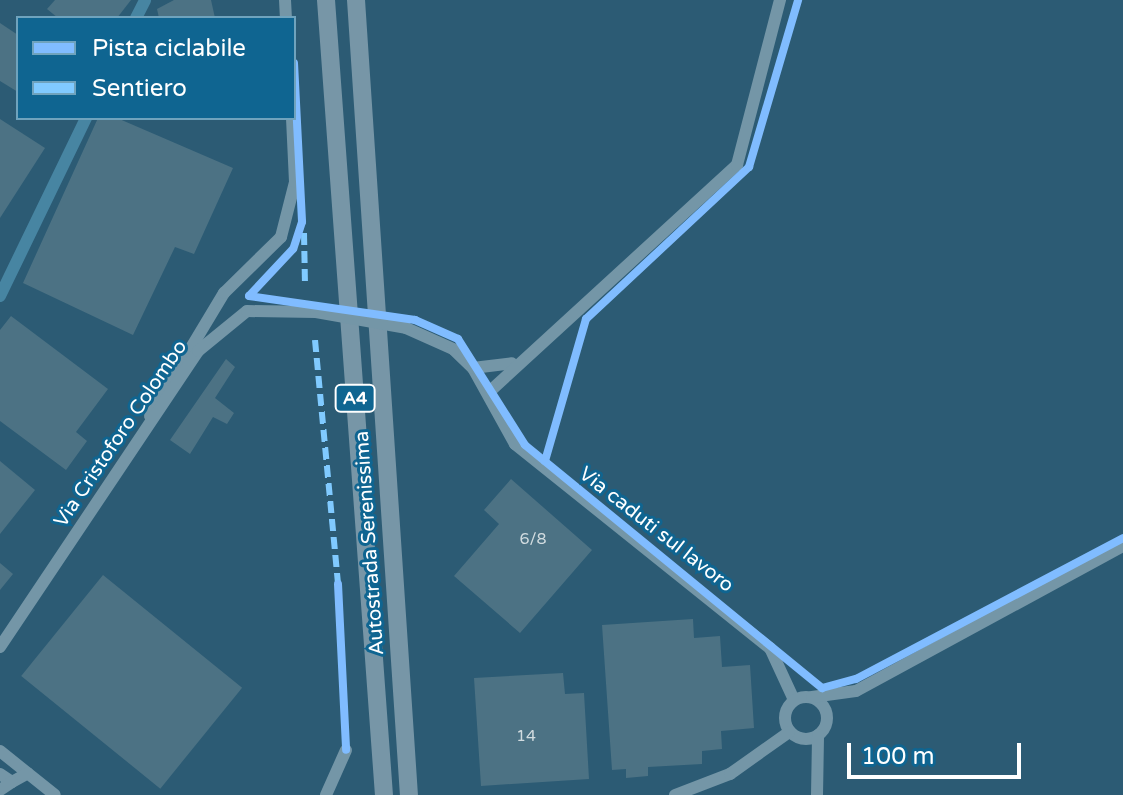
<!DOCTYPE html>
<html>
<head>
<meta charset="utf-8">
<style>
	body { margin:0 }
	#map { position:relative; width:1123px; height:795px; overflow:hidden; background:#2c5b74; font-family:"Varela Round",sans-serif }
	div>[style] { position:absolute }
	.canal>* { height:12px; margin:-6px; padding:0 6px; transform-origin:6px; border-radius:6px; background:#4785a2 }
	.building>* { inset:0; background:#4c7284; transform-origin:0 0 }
	.minor>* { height:12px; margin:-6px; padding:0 6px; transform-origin:6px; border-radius:6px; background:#7496a7 }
	.minor>.ring { margin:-6px; padding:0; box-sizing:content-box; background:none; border:12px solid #7496a7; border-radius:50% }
	.highway>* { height:18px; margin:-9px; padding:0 9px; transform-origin:9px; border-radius:9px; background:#7796a7 }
	.minor-bridge>* { height:12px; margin:-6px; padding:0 6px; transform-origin:6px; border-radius:6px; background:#7496a7 }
	.quiet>* { height:6px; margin-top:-3px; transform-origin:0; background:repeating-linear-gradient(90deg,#80caff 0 12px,transparent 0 18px) }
	.cycleway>* { height:8px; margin:-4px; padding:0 4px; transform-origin:4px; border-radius:4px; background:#80bcff }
	span { translate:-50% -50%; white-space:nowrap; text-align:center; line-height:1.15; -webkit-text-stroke:6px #0f6591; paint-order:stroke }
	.number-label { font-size:16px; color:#d2dce0 }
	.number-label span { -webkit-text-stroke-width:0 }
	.shield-label span { padding:2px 6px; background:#0f6591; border:2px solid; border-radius:6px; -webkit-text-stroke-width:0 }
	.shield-label { font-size:18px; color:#fff; font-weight:700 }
	.street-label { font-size:20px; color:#fff }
	.legend { position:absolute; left:16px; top:16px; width:280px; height:104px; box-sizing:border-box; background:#0f6591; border:2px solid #6fa3bd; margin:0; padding:10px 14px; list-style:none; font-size:24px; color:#fff }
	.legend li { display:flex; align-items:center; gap:16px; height:40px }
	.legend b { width:40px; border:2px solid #6fa3bd }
	.scale { position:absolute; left:847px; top:743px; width:174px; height:36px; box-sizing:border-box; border:4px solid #fff; border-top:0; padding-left:10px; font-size:24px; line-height:28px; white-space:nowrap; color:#fff; -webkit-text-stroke:6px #0f6591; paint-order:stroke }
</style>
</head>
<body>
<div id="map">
	<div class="canal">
		<i style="left:136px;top:18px;width:20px;rotate:-63deg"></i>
		<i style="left:0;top:296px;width:198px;rotate:-64.2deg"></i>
	</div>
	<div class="building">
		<i style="clip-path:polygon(55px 0,131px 0,117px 18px,58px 18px,47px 9px)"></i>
		<i style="clip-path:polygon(174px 0,211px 0,215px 18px,159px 18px,157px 9px)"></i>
		<i style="clip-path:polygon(0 23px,18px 35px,18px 92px,0 81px)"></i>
		<i style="clip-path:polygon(98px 118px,117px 118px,233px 168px,194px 254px,175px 247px,133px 335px,23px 283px)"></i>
		<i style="clip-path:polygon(0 119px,45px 148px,0 218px)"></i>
		<i style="clip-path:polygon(11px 316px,108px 389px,76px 432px,87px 441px,66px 470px,0 421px,0 330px)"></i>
		<i style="clip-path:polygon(226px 359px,235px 367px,215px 398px,234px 413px,227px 424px,213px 417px,190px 454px,170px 440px)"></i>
		<i style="clip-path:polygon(0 461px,35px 490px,0 534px)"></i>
		<i style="clip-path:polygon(511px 479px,592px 550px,520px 633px,454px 576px,499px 524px,484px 510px)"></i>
		<i style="clip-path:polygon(0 563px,13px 574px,0 590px)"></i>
		<i style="left:103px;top:575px;width:179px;height:130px;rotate:39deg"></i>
		<i style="clip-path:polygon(693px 619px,694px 638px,720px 636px,722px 667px,750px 665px,754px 728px,721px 731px,722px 749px,702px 751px,702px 764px,648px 767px,648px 776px,626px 778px,626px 769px,612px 770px,602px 625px)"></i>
		<i style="clip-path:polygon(563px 673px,565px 694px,584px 693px,589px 779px,481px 786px,474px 678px)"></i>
	</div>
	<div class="minor">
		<i style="left:285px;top:0;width:18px;rotate:87deg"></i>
		<i style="left:406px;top:328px;width:51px;rotate:24.1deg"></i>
		<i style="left:453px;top:349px;width:28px;rotate:44deg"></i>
		<i style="left:473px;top:368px;width:87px;rotate:61.1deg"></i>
		<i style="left:515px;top:444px;width:327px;rotate:38.7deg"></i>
		<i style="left:770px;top:648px;width:57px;rotate:65.2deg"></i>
		<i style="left:473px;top:368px;width:39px;rotate:-7deg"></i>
		<i style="left:488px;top:393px;width:338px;rotate:-42.5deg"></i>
		<i style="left:737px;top:165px;width:171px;rotate:-75.4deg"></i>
		<i style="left:150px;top:416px;width:144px;rotate:-59deg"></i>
		<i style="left:224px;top:293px;width:80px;rotate:-44.5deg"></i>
		<i style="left:281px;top:237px;width:57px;rotate:-75.7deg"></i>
		<i style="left:295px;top:182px;width:64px;rotate:-92.7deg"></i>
		<i style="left:0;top:647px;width:356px;rotate:-56.2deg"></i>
		<i style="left:198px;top:351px;width:63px;rotate:-39.2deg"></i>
		<i style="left:247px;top:311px;width:69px;rotate:0.8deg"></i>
		<i class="ring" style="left:785px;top:697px;width:30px;height:30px"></i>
		<i style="left:812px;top:697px;width:44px;rotate:-7.8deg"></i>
		<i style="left:856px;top:691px;width:304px;rotate:-28.5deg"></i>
		<i style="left:0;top:751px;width:70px;rotate:38.7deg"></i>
		<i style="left:0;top:774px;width:14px;rotate:34deg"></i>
		<i style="left:12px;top:782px;width:18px;rotate:-29deg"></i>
		<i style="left:0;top:790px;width:14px;rotate:-34deg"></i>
		<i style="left:326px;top:795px;width:49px;rotate:-66deg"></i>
		<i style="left:675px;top:795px;width:59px;rotate:-20.9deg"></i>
		<i style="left:730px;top:774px;width:72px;rotate:-35.4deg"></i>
		<i style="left:817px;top:795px;width:60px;rotate:-89deg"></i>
	</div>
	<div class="highway">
		<i style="left:326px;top:0;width:797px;rotate:85.83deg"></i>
		<i style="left:356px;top:0;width:797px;rotate:86.19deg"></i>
	</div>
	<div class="minor-bridge">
		<i style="left:316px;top:312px;width:91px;rotate:10.1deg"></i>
	</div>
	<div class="quiet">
		<i style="left:304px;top:233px;width:54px;rotate:88.9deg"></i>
		<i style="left:315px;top:340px;width:245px;rotate:84.6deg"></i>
	</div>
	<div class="cycleway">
		<i style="left:294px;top:63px;width:159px;rotate:87.1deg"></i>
		<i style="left:302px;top:222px;width:28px;rotate:108deg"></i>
		<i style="left:293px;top:249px;width:64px;rotate:133.1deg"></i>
		<i style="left:249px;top:296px;width:168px;rotate:8.2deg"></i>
		<i style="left:415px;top:320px;width:47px;rotate:23.8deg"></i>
		<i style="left:458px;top:339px;width:125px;rotate:57.7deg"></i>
		<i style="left:525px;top:445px;width:384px;rotate:39.3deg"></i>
		<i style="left:822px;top:688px;width:35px;rotate:-15deg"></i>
		<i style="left:856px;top:679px;width:302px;rotate:-27.8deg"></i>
		<i style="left:545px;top:461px;width:148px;rotate:-73.9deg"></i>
		<i style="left:586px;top:319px;width:223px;rotate:-43deg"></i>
		<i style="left:749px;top:167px;width:174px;rotate:-73.6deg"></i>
		<i style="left:338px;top:584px;width:166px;rotate:87.2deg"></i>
	</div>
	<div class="number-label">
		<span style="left:533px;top:539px">6/8</span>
		<span style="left:526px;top:736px">14</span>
	</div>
	<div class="shield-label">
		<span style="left:355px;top:398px">A4</span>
	</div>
	<div class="street-label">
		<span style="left:121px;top:434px;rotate:-56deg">Via Cristoforo Colombo</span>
		<span style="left:656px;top:530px;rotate:38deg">Via caduti sul lavoro</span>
		<span style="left:370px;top:543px;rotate:-94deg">Autostrada Serenissima</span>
	</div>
	<ul class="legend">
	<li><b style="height:10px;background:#80bcff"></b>Pista ciclabile</li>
	<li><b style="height:10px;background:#80caff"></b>Sentiero</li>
	</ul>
	<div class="scale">100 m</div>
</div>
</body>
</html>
